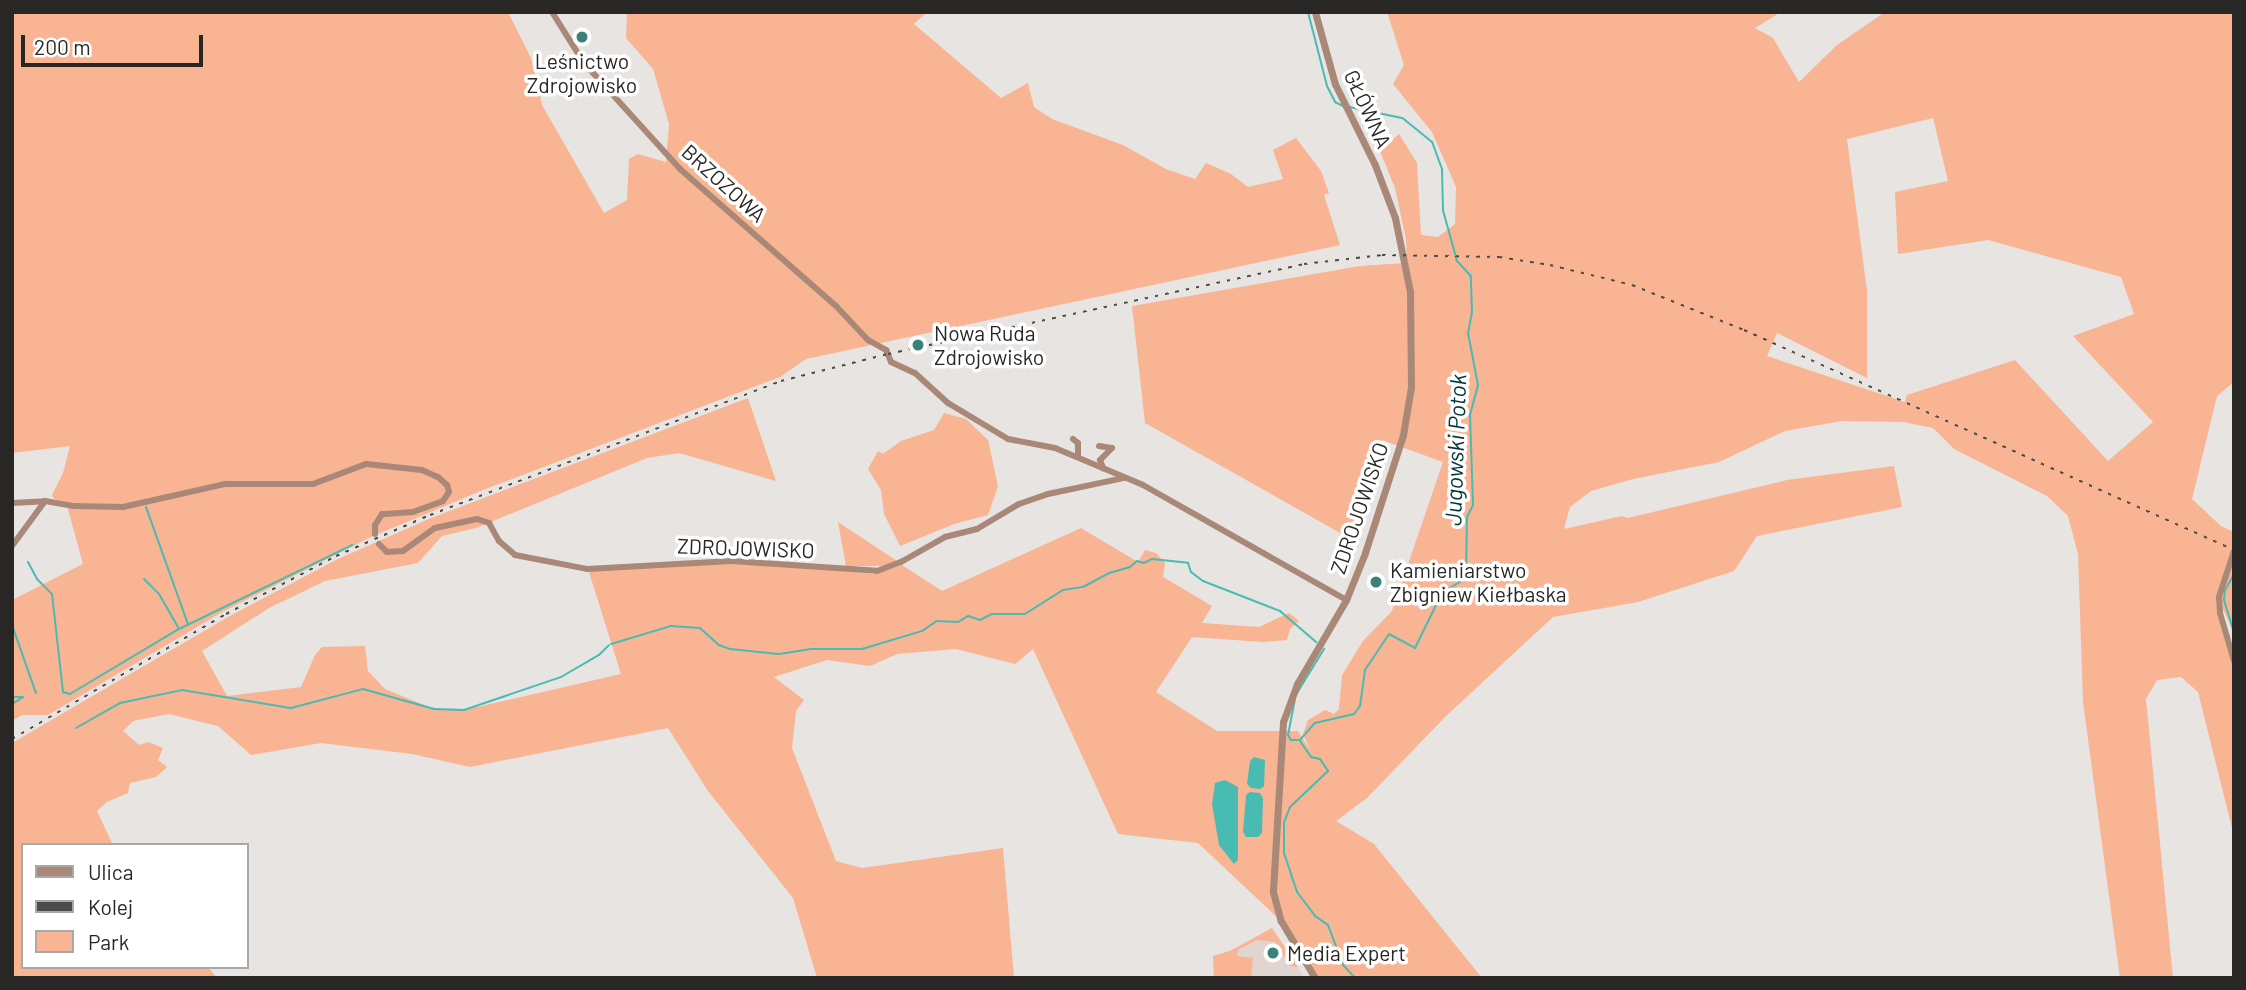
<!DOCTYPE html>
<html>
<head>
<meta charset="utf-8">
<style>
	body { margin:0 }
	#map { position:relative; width:2246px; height:990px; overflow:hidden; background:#e8e4e2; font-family:Barlow,sans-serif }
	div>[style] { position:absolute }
	.built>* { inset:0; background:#e1d5d1 }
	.green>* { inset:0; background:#f8b493 }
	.water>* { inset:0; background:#48bbb3 }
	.stream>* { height:2px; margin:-1px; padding:0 1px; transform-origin:1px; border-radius:1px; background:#48bbb3 }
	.minor>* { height:6px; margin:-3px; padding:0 3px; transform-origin:3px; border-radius:3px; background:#a98878 }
	.tertiary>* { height:7px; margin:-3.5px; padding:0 3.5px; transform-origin:3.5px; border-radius:3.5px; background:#a98878 }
	.rail>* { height:2px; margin-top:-1px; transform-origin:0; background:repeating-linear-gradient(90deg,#4c4b4a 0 3.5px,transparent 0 10.5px) }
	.dots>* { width:19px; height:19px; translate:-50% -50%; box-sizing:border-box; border:4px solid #fff; border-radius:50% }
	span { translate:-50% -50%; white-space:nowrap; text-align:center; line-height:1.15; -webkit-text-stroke:7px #fff; paint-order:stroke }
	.poi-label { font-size:21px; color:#282726 }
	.left { translate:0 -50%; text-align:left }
	.street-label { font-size:21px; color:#282726 }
	.water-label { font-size:23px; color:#003734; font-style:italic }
	.frame { position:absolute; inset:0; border:14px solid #282726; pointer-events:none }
	.legend { position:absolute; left:21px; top:843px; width:228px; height:126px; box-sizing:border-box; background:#fff; border:2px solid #a9a9a8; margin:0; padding:9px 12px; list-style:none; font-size:21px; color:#282726 }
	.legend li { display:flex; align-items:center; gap:14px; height:35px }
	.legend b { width:35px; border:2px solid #a9a9a8 }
	.scale { position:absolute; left:21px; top:35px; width:182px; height:32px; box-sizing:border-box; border:4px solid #282726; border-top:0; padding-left:9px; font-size:21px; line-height:24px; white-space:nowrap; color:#282726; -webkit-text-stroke:5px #fff; paint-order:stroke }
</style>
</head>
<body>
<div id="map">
	<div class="built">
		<i style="clip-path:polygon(1272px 928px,1305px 978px,1214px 978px,1213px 956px,1230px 951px)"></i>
	</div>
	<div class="green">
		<i style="clip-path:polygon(12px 12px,508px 12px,531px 58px,542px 105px,604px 213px,627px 200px,629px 159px,638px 154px,666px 162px,669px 124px,653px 69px,626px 38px,627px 12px,927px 12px,914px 24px,1001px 98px,1028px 83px,1034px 107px,1052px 119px,1123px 145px,1166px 169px,1195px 179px,1206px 163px,1231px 174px,1248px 187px,1283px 179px,1273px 150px,1296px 138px,1321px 171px,1329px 193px,1324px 195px,1340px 245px,806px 359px,780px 377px,483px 490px,371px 537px,224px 611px,48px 715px,22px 715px,12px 721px,12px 600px,83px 564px,66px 502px,54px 499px,52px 495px,63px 473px,70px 446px,12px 453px)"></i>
		<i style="clip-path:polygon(evenodd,1387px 12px,1781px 12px,1755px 28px,1773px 38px,1799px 82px,1837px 45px,1885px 12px,2234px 12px,2234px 382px,2217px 396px,2192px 499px,2221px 526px,2234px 532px,2234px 545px,2222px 582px,2234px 563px,2234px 632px,2220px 603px,2234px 661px,2234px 836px,2198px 692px,2181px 677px,2157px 680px,2146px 699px,2173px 978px,2120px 978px,2083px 702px,2078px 554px,2068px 516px,2047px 496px,1954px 449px,1933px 428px,1903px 422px,1842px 421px,1785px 431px,1719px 462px,1633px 479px,1591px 491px,1570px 507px,1564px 529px,1622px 516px,1628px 518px,1787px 480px,1894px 466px,1902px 507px,1757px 536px,1734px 571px,1638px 602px,1553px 617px,1445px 717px,1367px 798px,1336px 821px,1374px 844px,1482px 978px,1359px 978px,1357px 974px,1357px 978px,1314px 978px,1281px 921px,1198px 843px,1118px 834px,1033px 649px,1015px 664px,956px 649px,897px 654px,870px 666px,827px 660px,774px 677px,804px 700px,796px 711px,792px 748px,836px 861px,862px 868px,1003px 848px,1014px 978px,817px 978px,793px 898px,708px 791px,668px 728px,470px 767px,412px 754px,321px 743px,251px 755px,218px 726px,169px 714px,133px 721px,123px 731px,139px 745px,148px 742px,163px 748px,158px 760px,167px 767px,156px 777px,130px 783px,128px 793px,107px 802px,97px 811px,113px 845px,23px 845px,23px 967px,208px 967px,217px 978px,12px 978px,12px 743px,228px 617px,338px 559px,431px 518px,748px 398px,776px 481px,679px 453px,647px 458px,476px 528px,442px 536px,418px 563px,325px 581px,269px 608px,202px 651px,227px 696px,301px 687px,315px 655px,322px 647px,365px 646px,368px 671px,385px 689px,434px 709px,464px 710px,621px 674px,588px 569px,732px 561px,874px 574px,902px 565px,942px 591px,1081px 528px,1138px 562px,1145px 550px,1156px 553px,1165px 563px,1163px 577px,1212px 606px,1202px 623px,1259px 627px,1289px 613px,1299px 621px,1290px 629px,1287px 640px,1263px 642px,1192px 637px,1156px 692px,1217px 731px,1298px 731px,1310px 750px,1303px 734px,1308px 720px,1325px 710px,1334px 714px,1339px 709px,1342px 675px,1363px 641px,1392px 611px,1443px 462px,1382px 440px,1349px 538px,1145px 423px,1132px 306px,1360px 266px,1405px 263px,1408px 277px,1406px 239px,1395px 188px,1380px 151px,1399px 134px,1417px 163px,1421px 235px,1438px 237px,1455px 224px,1456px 187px,1432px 132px,1393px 84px,1404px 65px,1387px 12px,1933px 118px,1948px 181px,1895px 192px,1898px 254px,1988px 240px,2121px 277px,2134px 314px,2073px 336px,2153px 422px,2108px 461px,2015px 360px,1907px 395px,1905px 402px,1767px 356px,1777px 333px,1867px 378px,1867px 291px,1847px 139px,1933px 118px)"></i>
		<i style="clip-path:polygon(944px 413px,966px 419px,988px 440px,998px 486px,988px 515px,954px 524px,900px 546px,884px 514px,881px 490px,868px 469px,878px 451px,883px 454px,901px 441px,934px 430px)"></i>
		<i style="clip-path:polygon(838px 522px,897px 561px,882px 566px,846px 566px)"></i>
		<i style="clip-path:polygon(1272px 928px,1298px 967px,1290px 966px,1275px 942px,1257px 940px,1238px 950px,1237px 956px,1253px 958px,1251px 978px,1214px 978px,1213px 956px,1230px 951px)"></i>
	</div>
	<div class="water">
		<i style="clip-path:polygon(1254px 757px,1265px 760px,1264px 786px,1260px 789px,1251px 788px,1247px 784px,1250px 761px)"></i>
		<i style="clip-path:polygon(1225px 780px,1238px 787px,1238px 860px,1234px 864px,1219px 845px,1212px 804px,1215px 783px)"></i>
		<i style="clip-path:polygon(1250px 792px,1260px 793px,1263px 798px,1262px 833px,1258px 837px,1246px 837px,1243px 832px,1246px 795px)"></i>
	</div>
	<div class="stream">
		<i style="left:1308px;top:12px;width:76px;rotate:75.6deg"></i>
		<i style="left:1327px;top:86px;width:18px;rotate:63deg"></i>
		<i style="left:1335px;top:102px;width:9px;rotate:27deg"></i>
		<i style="left:146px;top:507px;width:124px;rotate:70.3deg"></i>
		<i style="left:28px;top:562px;width:19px;rotate:62deg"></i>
		<i style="left:37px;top:579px;width:21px;rotate:45deg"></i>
		<i style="left:52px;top:594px;width:99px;rotate:83.6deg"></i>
		<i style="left:63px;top:692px;width:7px;rotate:16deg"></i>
		<i style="left:70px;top:694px;width:125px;rotate:-30.9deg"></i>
		<i style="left:177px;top:630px;width:195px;rotate:-25.9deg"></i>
		<i style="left:2234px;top:574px;width:18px;rotate:119deg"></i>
		<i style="left:2225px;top:590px;width:10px;rotate:96deg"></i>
		<i style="left:2224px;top:600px;width:34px;rotate:73deg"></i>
		<i style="left:144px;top:579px;width:21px;rotate:45deg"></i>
		<i style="left:159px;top:594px;width:38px;rotate:60deg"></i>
		<i style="left:12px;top:625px;width:72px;rotate:70.6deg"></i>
		<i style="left:611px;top:644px;width:63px;rotate:-16.7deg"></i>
		<i style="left:671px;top:626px;width:29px;rotate:4deg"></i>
		<i style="left:700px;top:628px;width:25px;rotate:42deg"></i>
		<i style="left:719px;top:645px;width:12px;rotate:20deg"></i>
		<i style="left:730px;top:649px;width:49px;rotate:5.8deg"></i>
		<i style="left:779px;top:654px;width:31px;rotate:-9deg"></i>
		<i style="left:810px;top:649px;width:52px"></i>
		<i style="left:862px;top:649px;width:63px;rotate:-16.7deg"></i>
		<i style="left:922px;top:631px;width:18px;rotate:-34deg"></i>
		<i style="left:937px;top:621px;width:21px;rotate:3deg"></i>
		<i style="left:958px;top:622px;width:12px;rotate:-31deg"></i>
		<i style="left:968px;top:616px;width:13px;rotate:18deg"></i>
		<i style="left:980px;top:620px;width:13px;rotate:-27deg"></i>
		<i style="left:992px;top:614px;width:33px"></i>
		<i style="left:1025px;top:614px;width:45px;rotate:-32.3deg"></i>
		<i style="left:1063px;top:590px;width:20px;rotate:-9deg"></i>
		<i style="left:1083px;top:587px;width:30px;rotate:-28deg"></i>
		<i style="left:1109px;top:573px;width:22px;rotate:-16deg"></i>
		<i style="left:1130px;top:567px;width:9px;rotate:-41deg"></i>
		<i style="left:1137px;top:561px;width:7px;rotate:16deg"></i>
		<i style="left:1144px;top:563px;width:9px;rotate:-27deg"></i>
		<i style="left:1152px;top:559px;width:36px;rotate:6deg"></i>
		<i style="left:1188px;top:563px;width:9px;rotate:72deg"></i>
		<i style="left:1191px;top:572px;width:15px;rotate:37deg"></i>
		<i style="left:1203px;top:581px;width:83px;rotate:21.3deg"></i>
		<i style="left:1280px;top:611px;width:48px;rotate:40.7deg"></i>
		<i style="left:1297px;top:693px;width:52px;rotate:-58.5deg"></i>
		<i style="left:12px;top:697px;width:10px"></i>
		<i style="left:1295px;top:699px;width:37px;rotate:101deg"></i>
		<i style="left:1288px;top:735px;width:6px;rotate:59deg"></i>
		<i style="left:1291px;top:740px;width:8px"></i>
		<i style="left:12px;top:704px;width:13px;rotate:-32deg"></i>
		<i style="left:76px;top:728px;width:51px;rotate:-29.6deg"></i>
		<i style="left:120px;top:703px;width:63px;rotate:-11.8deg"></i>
		<i style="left:182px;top:690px;width:110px;rotate:9.4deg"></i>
		<i style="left:291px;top:708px;width:74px;rotate:-14.8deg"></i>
		<i style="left:363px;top:689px;width:74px;rotate:15.7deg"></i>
		<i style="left:434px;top:709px;width:30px;rotate:2deg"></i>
		<i style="left:464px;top:710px;width:102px;rotate:-18.8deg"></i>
		<i style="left:561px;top:677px;width:44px;rotate:-30.1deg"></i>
		<i style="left:599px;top:655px;width:14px;rotate:-45deg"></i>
		<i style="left:1300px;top:740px;width:23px;rotate:-49deg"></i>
		<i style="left:1315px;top:723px;width:40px;rotate:-13deg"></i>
		<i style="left:1354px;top:714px;width:10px;rotate:-53deg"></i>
		<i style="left:1360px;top:706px;width:36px;rotate:-82deg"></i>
		<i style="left:1365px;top:670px;width:43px;rotate:-56.3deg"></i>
		<i style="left:1389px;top:634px;width:30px;rotate:28deg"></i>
		<i style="left:1415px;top:648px;width:61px;rotate:-63.9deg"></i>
		<i style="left:1442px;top:593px;width:28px;rotate:-32deg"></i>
		<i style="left:1466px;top:578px;width:61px;rotate:-89.1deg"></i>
		<i style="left:1467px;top:517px;width:13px;rotate:-63deg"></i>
		<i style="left:1473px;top:505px;width:90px;rotate:-91.9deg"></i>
		<i style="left:1470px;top:415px;width:31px;rotate:-75deg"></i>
		<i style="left:1478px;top:385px;width:53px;rotate:-100.9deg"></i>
		<i style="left:1468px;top:333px;width:21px;rotate:-79deg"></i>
		<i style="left:1472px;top:312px;width:36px;rotate:-92deg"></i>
		<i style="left:1471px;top:276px;width:21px;rotate:-133deg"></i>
		<i style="left:1457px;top:261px;width:53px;rotate:-105.4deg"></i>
		<i style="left:1443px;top:210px;width:41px;rotate:-91.4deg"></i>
		<i style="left:1442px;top:169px;width:29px;rotate:-110deg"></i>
		<i style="left:1432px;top:142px;width:38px;rotate:-141deg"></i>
		<i style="left:1402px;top:118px;width:54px;rotate:-168.3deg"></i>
		<i style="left:1300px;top:741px;width:19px;rotate:55deg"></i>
		<i style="left:1311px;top:757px;width:9px;rotate:13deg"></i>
		<i style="left:1320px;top:759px;width:14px;rotate:56deg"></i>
		<i style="left:1328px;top:771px;width:52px;rotate:136.5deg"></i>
		<i style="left:1290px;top:807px;width:17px;rotate:111deg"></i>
		<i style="left:1284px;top:823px;width:30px;rotate:90deg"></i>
		<i style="left:1284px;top:853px;width:41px;rotate:71.6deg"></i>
		<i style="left:1297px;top:892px;width:30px;rotate:53deg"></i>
		<i style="left:1315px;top:916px;width:16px;rotate:35deg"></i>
		<i style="left:1328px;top:925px;width:43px;rotate:69.4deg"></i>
		<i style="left:1343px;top:965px;width:18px;rotate:47deg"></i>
	</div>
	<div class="minor">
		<i style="left:552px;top:12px;width:60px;rotate:57.9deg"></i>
		<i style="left:584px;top:63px;width:143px;rotate:47.8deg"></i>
		<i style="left:680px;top:169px;width:208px;rotate:41.3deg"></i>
		<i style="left:836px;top:306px;width:47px;rotate:46.7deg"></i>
		<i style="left:868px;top:340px;width:21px;rotate:29deg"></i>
		<i style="left:886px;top:350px;width:13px;rotate:67deg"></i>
		<i style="left:891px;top:362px;width:26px;rotate:25deg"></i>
		<i style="left:915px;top:373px;width:45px;rotate:42.3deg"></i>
		<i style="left:948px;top:403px;width:70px;rotate:31deg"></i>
		<i style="left:1008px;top:439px;width:48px;rotate:10.8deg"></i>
		<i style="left:1055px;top:448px;width:95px;rotate:22.8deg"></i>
		<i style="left:1143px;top:485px;width:233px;rotate:29.5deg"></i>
		<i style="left:1073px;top:439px;width:6px;rotate:39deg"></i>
		<i style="left:1078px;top:443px;width:14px;rotate:90deg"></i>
		<i style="left:1099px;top:446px;width:13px;rotate:9deg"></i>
		<i style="left:1112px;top:448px;width:17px;rotate:135deg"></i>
		<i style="left:1100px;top:460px;width:9px;rotate:69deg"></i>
		<i style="left:12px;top:503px;width:33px;rotate:-3deg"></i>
		<i style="left:45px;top:501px;width:28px;rotate:10deg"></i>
		<i style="left:73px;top:506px;width:50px;rotate:1.1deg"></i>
		<i style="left:123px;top:507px;width:105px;rotate:-12.7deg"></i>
		<i style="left:225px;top:484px;width:88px"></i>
		<i style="left:313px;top:484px;width:57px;rotate:-20.7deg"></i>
		<i style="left:366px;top:464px;width:56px;rotate:6.1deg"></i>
		<i style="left:422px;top:470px;width:17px;rotate:24deg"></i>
		<i style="left:438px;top:477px;width:12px;rotate:42deg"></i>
		<i style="left:447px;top:485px;width:7px;rotate:74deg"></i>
		<i style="left:449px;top:492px;width:11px;rotate:124deg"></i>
		<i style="left:443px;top:501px;width:32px;rotate:160deg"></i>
		<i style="left:413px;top:512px;width:31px;rotate:176deg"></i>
		<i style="left:382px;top:514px;width:13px;rotate:122deg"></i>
		<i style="left:375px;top:525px;width:9px;rotate:90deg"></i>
		<i style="left:379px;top:544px;width:11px;rotate:45deg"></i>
		<i style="left:387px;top:552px;width:16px;rotate:-4deg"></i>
		<i style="left:403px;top:551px;width:39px;rotate:-36deg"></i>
		<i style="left:435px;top:528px;width:43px;rotate:-12.1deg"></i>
		<i style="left:477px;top:519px;width:13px;rotate:18deg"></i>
		<i style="left:489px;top:523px;width:21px;rotate:61deg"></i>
		<i style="left:499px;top:541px;width:21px;rotate:41deg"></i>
		<i style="left:515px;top:555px;width:73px;rotate:11deg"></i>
		<i style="left:587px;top:569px;width:145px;rotate:-3.2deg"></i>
		<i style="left:732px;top:561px;width:145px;rotate:3.9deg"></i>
		<i style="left:877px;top:571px;width:26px;rotate:-21deg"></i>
		<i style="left:901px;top:562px;width:51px;rotate:-29.6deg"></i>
		<i style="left:945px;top:537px;width:33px;rotate:-14deg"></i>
		<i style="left:977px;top:529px;width:49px;rotate:-30.8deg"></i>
		<i style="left:1019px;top:504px;width:31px;rotate:-19deg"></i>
		<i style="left:1048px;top:494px;width:78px;rotate:-11.9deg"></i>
		<i style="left:12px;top:546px;width:56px;rotate:-53.7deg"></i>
		<i style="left:2234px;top:551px;width:48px;rotate:108.1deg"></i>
		<i style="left:2219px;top:597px;width:16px;rotate:86deg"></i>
		<i style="left:2220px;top:613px;width:50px;rotate:73.7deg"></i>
	</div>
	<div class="tertiary">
		<i style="left:1315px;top:12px;width:75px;rotate:74.5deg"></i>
		<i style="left:1335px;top:84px;width:90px;rotate:63.7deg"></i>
		<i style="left:1375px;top:165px;width:57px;rotate:69.3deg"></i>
		<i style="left:1395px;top:218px;width:76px;rotate:78.5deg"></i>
		<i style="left:1410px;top:292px;width:95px;rotate:89.4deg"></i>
		<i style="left:1411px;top:387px;width:49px;rotate:99.5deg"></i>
		<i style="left:1403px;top:435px;width:124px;rotate:107.9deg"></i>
		<i style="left:1365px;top:553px;width:51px;rotate:112deg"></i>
		<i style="left:1346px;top:600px;width:97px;rotate:120.3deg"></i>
		<i style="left:1297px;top:684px;width:40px;rotate:110.2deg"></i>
		<i style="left:1283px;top:722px;width:170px;rotate:93.4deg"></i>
		<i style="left:1273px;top:892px;width:30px;rotate:75deg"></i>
		<i style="left:1281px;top:921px;width:66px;rotate:59.2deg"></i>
	</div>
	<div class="rail">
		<i style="left:12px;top:739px;width:248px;rotate:-30.3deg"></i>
		<i style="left:226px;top:614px;width:124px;rotate:-27.8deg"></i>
		<i style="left:336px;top:556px;width:103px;rotate:-23.6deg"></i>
		<i style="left:430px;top:515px;width:376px;rotate:-20.9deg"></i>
		<i style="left:781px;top:381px;width:110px;rotate:-14.2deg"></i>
		<i style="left:888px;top:354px;width:426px;rotate:-12.2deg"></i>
		<i style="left:1304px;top:264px;width:79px;rotate:-6.6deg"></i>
		<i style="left:1382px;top:255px;width:117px;rotate:1deg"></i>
		<i style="left:1499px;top:257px;width:52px;rotate:8.9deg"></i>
		<i style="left:1550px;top:265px;width:84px;rotate:13.7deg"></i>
		<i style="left:1632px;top:285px;width:121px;rotate:21.9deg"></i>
		<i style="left:1744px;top:330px;width:537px;rotate:24.18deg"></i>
	</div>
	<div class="dots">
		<i style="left:582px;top:37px;background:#39817b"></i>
		<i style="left:918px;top:345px;background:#39817b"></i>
		<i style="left:1376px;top:582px;background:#39817b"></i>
		<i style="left:1273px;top:953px;background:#39817b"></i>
	</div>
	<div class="poi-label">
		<span style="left:582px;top:73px">Leśnictwo<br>Zdrojowisko</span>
		<span class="left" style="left:934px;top:345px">Nowa Ruda<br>Zdrojowisko</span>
		<span class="left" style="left:1390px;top:582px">Kamieniarstwo<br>Zbigniew Kiełbaska</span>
		<span class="left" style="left:1287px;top:953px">Media Expert</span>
	</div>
	<div class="street-label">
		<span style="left:1368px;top:109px;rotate:65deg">GŁÓWNA</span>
		<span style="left:724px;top:183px;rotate:42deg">BRZOZOWA</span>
		<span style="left:1359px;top:508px;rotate:-71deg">ZDROJOWISKO</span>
		<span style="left:746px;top:548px;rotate:2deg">ZDROJOWISKO</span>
	</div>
	<div class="water-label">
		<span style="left:1455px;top:450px;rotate:-88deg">Jugowski Potok</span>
	</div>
	<div class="frame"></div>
	<ul class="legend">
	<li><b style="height:9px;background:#a98878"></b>Ulica</li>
	<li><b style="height:9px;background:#4c4b4a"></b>Kolej</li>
	<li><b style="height:19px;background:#f8b493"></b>Park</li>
	</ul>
	<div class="scale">200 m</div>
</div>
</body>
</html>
